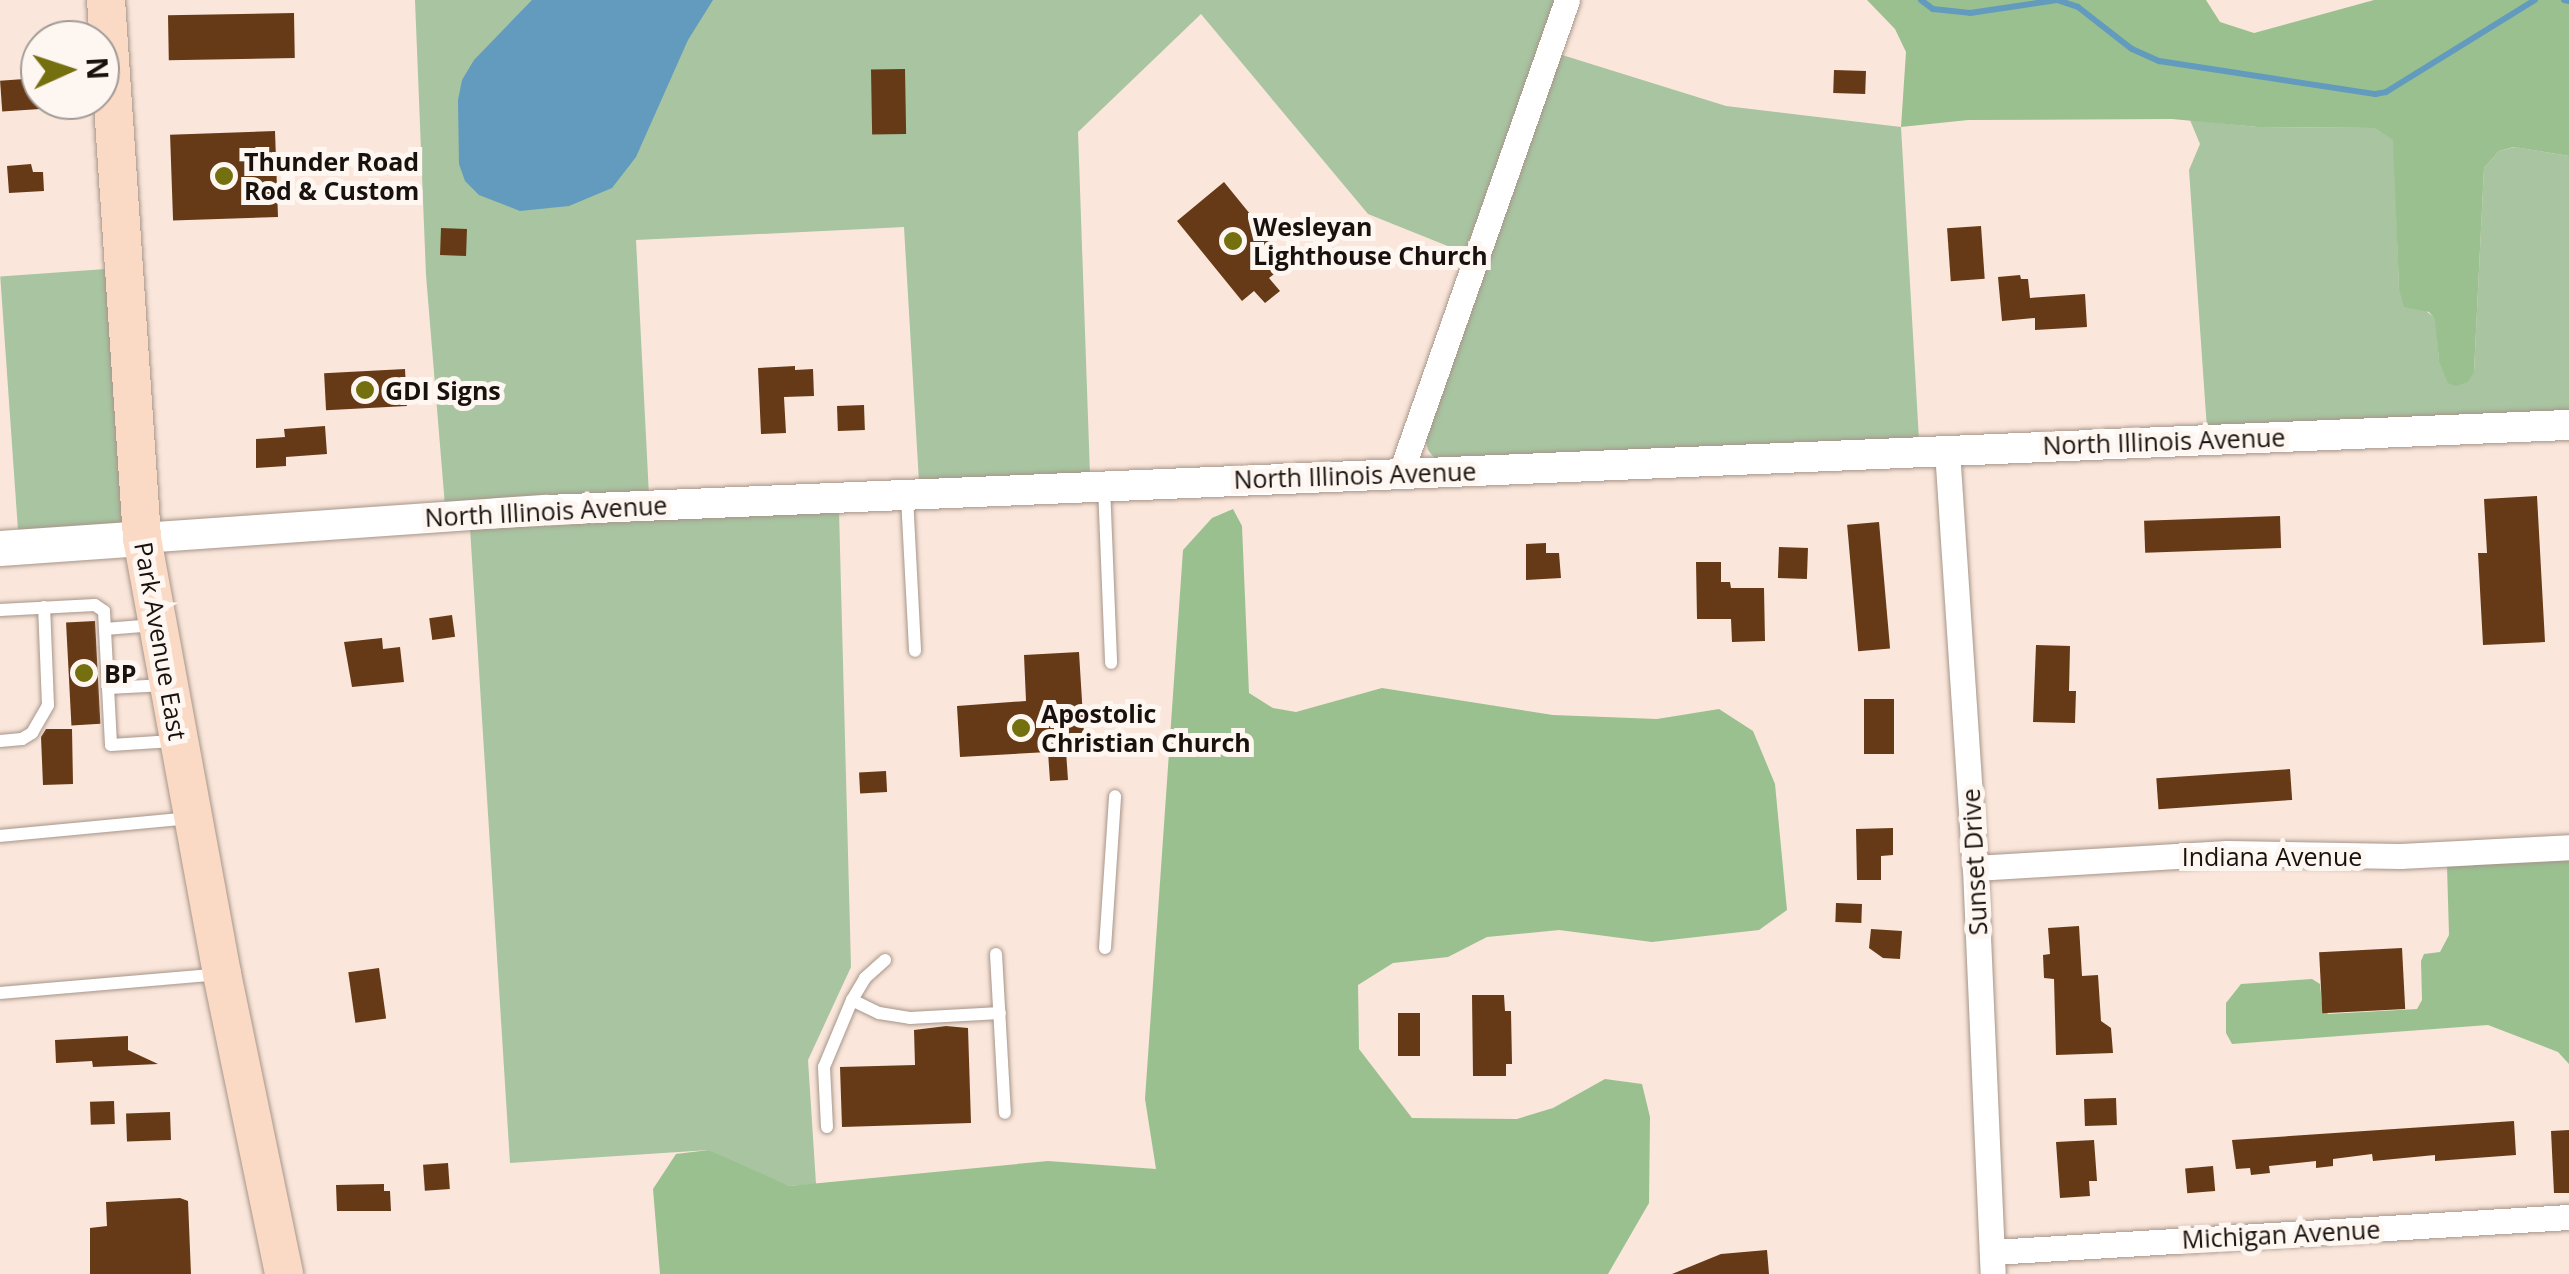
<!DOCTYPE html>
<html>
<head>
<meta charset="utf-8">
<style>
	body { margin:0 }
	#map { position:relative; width:2569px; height:1274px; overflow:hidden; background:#fae6da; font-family:"Open Sans",sans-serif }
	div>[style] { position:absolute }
	.green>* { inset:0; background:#a8c4a1; transform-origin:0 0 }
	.forest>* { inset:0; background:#9ac090 }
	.water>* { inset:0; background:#629bbd }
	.stream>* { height:6px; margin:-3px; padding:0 3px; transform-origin:3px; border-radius:3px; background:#629bbd }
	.building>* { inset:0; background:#663a16; transform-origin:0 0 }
	.roads { filter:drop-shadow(0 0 2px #a7958a) drop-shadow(0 0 2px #a7958a) }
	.service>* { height:12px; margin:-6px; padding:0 6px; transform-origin:6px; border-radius:6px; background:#fff }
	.minor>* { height:25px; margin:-12.5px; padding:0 12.5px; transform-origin:12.5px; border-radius:12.5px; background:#fff }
	.tertiary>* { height:30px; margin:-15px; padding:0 15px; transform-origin:15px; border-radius:15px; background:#fff }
	.secondary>* { height:35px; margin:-17.5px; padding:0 17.5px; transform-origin:17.5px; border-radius:17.5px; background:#fff }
	.primary>* { height:38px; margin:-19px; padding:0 19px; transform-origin:19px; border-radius:19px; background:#fbdac5 }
	.dots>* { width:28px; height:28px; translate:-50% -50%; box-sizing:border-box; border:5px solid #fef6f1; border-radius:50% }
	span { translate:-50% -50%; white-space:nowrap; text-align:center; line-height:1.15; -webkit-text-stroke:10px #fef6f1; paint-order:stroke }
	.poi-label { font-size:25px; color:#18110e; font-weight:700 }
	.left { translate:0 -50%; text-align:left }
	.street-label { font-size:25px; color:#18110e }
	.north { position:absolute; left:20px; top:20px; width:100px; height:100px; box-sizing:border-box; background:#fef6f1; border:2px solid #a29a96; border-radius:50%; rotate:87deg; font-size:28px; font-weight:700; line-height:40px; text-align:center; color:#18110e }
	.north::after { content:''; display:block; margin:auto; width:35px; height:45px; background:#746f0f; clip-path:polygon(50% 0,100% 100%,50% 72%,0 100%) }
</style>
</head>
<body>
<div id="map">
	<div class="green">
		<i style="clip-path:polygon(415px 0,1555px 0,1465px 253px,1368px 214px,1201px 14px,1078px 132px,1090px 475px,919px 482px,904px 227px,636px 240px,649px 496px,445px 506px,426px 275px)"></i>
		<i style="clip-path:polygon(1559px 54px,1726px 106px,1901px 127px,1919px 440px,1436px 460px,1428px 450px,1425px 437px)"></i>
		<i style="clip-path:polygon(2190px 120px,2258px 127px,2374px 128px,2394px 140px,2399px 289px,2436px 319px,2439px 361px,2474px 372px,2484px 168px,2499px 151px,2515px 147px,2569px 156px,2569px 414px,2207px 429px,2189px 170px,2200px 144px)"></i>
		<i style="left:106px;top:269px;width:256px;height:106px;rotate:86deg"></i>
		<i style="clip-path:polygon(839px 511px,851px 967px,808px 1060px,816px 1184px,789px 1186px,762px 1177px,709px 1150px,510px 1163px,470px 528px)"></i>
	</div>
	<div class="forest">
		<i style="clip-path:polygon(1867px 0,2206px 0,2220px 22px,2254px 33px,2374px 0,2569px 0,2569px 156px,2514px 147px,2499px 151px,2484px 168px,2474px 372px,2468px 382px,2456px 386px,2448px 383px,2439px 361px,2435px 319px,2429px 312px,2404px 307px,2399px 289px,2393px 140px,2374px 128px,2258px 127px,2172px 119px,1968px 120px,1901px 127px,1906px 52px,1895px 29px)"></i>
		<i style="clip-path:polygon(1233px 509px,1242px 526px,1249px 693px,1273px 708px,1296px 712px,1382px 688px,1553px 715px,1657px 719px,1719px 709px,1753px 731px,1775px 784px,1787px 910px,1759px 930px,1652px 942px,1559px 930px,1487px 937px,1448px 957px,1393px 963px,1358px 985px,1359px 1049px,1412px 1118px,1517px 1119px,1553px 1108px,1605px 1079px,1642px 1084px,1650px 1117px,1649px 1203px,1608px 1274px,660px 1274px,653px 1189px,676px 1154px,709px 1150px,789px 1186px,1048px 1161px,1156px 1169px,1145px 1099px,1183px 550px,1212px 518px)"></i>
		<i style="clip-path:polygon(2569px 860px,2569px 1064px,2558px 1052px,2488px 1025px,2232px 1044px,2226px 1033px,2226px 1003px,2241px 984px,2312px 979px,2320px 984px,2322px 1005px,2328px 1014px,2417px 1009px,2422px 1000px,2421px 961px,2424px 954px,2440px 952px,2449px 935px,2447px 866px)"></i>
	</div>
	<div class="water">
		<i style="clip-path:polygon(532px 0,713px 0,688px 40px,636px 157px,612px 188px,569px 206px,520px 211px,479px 195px,465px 181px,459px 164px,458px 100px,462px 80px,474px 60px)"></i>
	</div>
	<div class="stream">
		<i style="left:1921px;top:0;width:15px;rotate:37deg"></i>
		<i style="left:1933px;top:9px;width:37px;rotate:6deg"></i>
		<i style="left:1970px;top:13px;width:88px;rotate:-8.5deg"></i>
		<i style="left:2057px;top:0;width:22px;rotate:18deg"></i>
		<i style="left:2078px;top:7px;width:68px;rotate:37.9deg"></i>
		<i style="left:2132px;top:49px;width:30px;rotate:24deg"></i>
		<i style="left:2159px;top:61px;width:219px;rotate:8.7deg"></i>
		<i style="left:2375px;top:94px;width:11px;rotate:-10deg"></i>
		<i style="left:2386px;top:92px;width:175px;rotate:-31.7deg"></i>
		<i style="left:2564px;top:0;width:5px;rotate:11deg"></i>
	</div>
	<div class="building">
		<i style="left:294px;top:13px;width:45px;height:126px;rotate:89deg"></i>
		<i style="left:905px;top:69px;width:65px;height:34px;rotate:89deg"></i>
		<i style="left:1834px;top:70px;width:32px;height:23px;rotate:2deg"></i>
		<i style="left:38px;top:78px;width:31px;height:38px;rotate:86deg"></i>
		<i style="left:275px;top:131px;width:86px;height:105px;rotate:88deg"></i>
		<i style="clip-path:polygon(31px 164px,33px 172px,43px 172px,44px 191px,9px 193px,7px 166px)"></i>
		<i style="clip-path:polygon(1224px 182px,1289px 262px,1269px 278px,1280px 291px,1265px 303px,1254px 291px,1242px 301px,1177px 221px)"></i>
		<i style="left:1981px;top:226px;width:53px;height:34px;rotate:86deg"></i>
		<i style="left:441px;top:228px;width:26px;height:27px;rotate:2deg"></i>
		<i style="clip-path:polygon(2020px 275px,2021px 279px,2028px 279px,2030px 298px,2085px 294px,2087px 327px,2035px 330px,2035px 318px,2002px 321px,1998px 277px)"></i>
		<i style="clip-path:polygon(795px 366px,795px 370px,813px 369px,814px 396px,784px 397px,786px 433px,761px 434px,758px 368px)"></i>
		<i style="left:405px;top:369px;width:37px;height:81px;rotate:87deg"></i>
		<i style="left:864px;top:405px;width:25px;height:27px;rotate:88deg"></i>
		<i style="clip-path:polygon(325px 426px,327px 454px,286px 457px,286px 466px,256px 468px,256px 439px,285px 437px,284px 429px)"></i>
		<i style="clip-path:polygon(2537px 496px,2545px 642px,2483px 645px,2478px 553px,2487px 553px,2484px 499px)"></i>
		<i style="left:2280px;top:516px;width:32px;height:136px;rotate:88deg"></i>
		<i style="left:1879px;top:522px;width:127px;height:32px;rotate:85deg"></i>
		<i style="clip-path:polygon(1546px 543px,1546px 553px,1559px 553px,1561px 578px,1526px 580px,1526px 544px)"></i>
		<i style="left:1779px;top:547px;width:29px;height:31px;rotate:2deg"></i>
		<i style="clip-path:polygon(1696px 562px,1721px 562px,1721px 582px,1730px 582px,1731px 588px,1764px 588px,1765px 641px,1732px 642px,1731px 619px,1697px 619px)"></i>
		<i style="left:452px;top:615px;width:22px;height:23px;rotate:82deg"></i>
		<i style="left:95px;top:621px;width:103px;height:29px;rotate:87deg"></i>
		<i style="clip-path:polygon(382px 638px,383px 649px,400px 647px,404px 682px,352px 687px,344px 642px)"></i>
		<i style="clip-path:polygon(2036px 645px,2070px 646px,2069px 691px,2076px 691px,2075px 723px,2033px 722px)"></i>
		<i style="clip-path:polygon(1079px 652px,1085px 750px,1066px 751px,1068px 780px,1050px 781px,1048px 752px,960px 757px,957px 706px,1026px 701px,1024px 655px)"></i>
		<i style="left:1894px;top:699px;width:55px;height:30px;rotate:90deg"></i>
		<i style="clip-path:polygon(46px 729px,72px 729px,73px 784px,43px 785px,41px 737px)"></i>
		<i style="left:2290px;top:769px;width:31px;height:134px;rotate:86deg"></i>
		<i style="left:886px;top:771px;width:21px;height:27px;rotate:87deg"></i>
		<i style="clip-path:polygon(1893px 828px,1893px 855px,1881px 856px,1881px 880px,1857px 880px,1856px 829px)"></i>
		<i style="left:1836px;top:903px;width:26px;height:19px;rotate:2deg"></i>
		<i style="clip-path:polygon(2079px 926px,2082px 976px,2098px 975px,2101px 1021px,2111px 1028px,2113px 1053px,2056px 1055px,2054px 979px,2044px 978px,2043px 955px,2050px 954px,2048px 928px)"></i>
		<i style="clip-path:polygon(1871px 929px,1902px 931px,1900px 959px,1883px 958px,1869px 948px)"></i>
		<i style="left:2402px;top:948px;width:61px;height:83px;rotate:87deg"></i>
		<i style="left:379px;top:968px;width:51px;height:31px;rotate:82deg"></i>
		<i style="clip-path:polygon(1472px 995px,1504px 995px,1505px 1011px,1511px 1011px,1512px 1064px,1506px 1064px,1506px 1076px,1473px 1076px)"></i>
		<i style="left:1398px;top:1013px;width:22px;height:43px"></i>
		<i style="clip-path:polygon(946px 1026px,968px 1028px,971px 1123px,842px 1127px,840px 1067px,915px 1065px,914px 1030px)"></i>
		<i style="clip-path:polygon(128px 1036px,128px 1050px,158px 1064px,93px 1067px,92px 1061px,56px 1063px,55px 1040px)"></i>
		<i style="left:2116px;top:1098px;width:27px;height:32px;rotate:88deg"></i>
		<i style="left:114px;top:1101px;width:23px;height:24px;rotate:88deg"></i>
		<i style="left:170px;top:1112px;width:28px;height:44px;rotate:88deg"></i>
		<i style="clip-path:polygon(2514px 1121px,2516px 1155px,2435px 1161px,2435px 1155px,2373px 1161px,2372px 1154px,2333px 1159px,2333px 1166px,2316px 1168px,2316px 1161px,2269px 1166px,2270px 1173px,2251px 1175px,2250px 1168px,2236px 1169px,2232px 1140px)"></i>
		<i style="clip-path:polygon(2569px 1130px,2569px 1193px,2554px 1193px,2551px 1131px)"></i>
		<i style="clip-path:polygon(2094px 1140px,2097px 1181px,2089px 1181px,2090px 1196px,2060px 1198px,2056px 1142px)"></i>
		<i style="left:448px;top:1163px;width:26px;height:25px;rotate:86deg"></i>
		<i style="left:2213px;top:1166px;width:25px;height:28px;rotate:85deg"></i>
		<i style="clip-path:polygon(384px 1184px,384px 1191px,390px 1191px,391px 1211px,337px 1211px,336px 1185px)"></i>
		<i style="clip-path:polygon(180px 1198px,188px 1201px,191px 1274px,90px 1274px,90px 1228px,107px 1226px,106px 1202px)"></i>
		<i style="clip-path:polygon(1767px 1250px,1769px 1274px,1672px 1274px,1721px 1254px)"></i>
	</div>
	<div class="roads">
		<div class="service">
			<i style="left:1104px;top:486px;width:177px;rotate:87.7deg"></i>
			<i style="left:907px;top:497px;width:154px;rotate:87deg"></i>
			<i style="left:0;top:610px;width:95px;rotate:-3deg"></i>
			<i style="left:95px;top:605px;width:11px;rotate:34deg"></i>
			<i style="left:104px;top:611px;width:134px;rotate:87deg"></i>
			<i style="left:111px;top:745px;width:62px;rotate:-3.7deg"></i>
			<i style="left:105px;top:629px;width:50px;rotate:-4.6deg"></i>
			<i style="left:108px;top:688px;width:58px;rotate:-3deg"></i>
			<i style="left:0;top:741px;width:22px;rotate:-5deg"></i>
			<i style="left:22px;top:739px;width:12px;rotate:-31deg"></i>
			<i style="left:32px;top:733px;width:32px;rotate:-60deg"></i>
			<i style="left:48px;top:705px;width:98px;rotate:-92.3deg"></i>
			<i style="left:0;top:836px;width:191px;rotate:-5.4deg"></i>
			<i style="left:1105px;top:948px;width:152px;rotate:-86.2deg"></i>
			<i style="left:996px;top:954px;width:159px;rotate:86.8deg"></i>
			<i style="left:0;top:993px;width:221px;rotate:-4.9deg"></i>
			<i style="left:852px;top:1000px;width:30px;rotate:26deg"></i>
			<i style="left:879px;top:1013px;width:31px;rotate:9deg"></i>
			<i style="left:910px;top:1018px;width:90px;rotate:-3.2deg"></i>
			<i style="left:827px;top:1127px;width:60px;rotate:-92.9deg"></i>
			<i style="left:824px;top:1067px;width:73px;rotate:-67.3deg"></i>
			<i style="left:852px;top:1000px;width:26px;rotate:-59deg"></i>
			<i style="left:865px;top:978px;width:27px;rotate:-42deg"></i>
		</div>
		<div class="minor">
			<i style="left:1947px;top:450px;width:419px;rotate:86.2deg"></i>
			<i style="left:1975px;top:868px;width:406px;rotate:87.5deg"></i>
			<i style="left:1401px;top:472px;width:500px;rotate:-70.62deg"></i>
			<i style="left:1975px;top:868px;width:252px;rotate:-3.4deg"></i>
			<i style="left:2227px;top:853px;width:173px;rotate:1deg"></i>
			<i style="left:2400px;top:856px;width:169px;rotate:-3deg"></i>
			<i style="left:1993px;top:1252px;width:577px;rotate:-3.48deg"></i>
		</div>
		<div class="tertiary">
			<i style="left:142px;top:538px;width:406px;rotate:-4deg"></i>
			<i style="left:547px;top:510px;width:2024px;rotate:-2.41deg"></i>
		</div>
		<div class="secondary">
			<i style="left:0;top:548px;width:142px;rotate:-4deg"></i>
		</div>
		<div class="primary">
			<i style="left:106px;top:0;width:539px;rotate:86.17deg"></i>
			<i style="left:142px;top:538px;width:443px;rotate:79.6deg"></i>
			<i style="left:222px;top:974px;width:306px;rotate:78.3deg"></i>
		</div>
	</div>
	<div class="dots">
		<i style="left:224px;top:176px;background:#746f0f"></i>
		<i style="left:1233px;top:241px;background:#746f0f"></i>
		<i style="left:365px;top:390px;background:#746f0f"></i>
		<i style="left:84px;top:673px;background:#746f0f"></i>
		<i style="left:1021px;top:728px;background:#746f0f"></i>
	</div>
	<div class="poi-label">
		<span class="left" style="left:244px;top:176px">Thunder Road<br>Rod &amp; Custom</span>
		<span class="left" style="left:1253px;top:241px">Wesleyan<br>Lighthouse Church</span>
		<span class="left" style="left:385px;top:390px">GDI Signs</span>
		<span class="left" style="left:104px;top:673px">BP</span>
		<span class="left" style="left:1041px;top:728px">Apostolic<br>Christian Church</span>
	</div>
	<div class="street-label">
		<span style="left:2164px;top:441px;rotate:-2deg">North Illinois Avenue</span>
		<span style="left:1355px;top:475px;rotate:-2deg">North Illinois Avenue</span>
		<span style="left:546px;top:511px;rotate:-3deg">North Illinois Avenue</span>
		<span style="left:161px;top:641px;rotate:80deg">Park Avenue East</span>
		<span style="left:2272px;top:856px">Indiana Avenue</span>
		<span style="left:1974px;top:862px;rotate:-93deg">Sunset Drive</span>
		<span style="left:2281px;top:1234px;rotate:-3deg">Michigan Avenue</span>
	</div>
	<div class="north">N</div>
</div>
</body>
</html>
